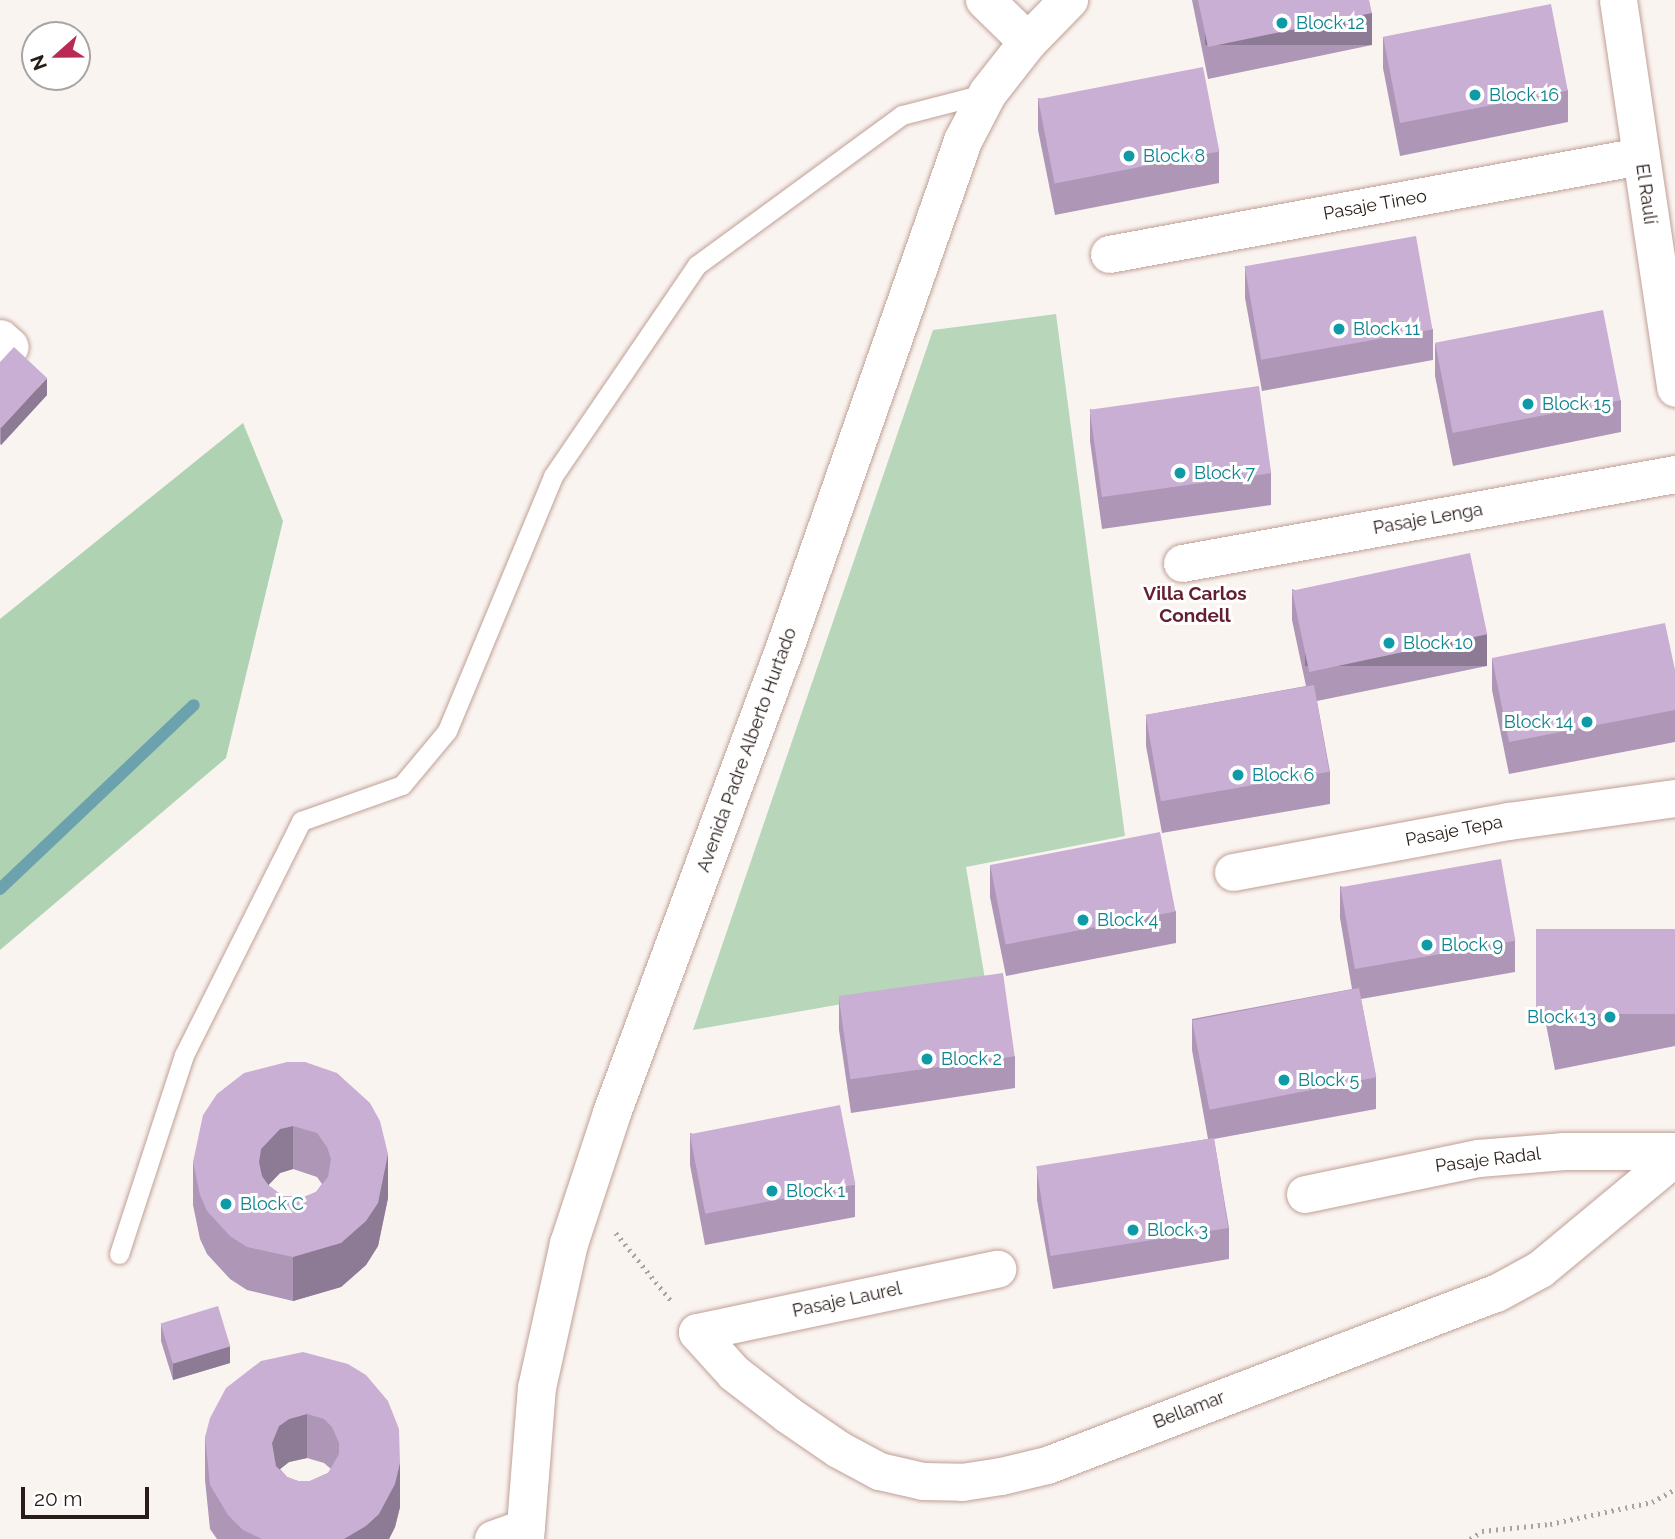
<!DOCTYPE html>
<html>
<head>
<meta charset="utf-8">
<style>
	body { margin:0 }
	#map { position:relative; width:1675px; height:1539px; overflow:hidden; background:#faf4f1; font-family:Raleway,sans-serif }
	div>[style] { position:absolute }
	.green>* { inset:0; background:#b7d6ba }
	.forest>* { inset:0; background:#aed2b2 }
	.stream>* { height:12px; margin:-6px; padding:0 6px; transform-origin:6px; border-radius:6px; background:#6ca2ae }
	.path>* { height:4.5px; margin-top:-2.25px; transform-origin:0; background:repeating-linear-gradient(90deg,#aca3a0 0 2px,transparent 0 7px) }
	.roads { filter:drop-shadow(0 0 2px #c0a095) drop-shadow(0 0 2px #c0a095) }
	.lane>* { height:19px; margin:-9.5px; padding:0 9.5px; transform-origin:9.5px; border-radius:9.5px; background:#fff }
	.street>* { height:37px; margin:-18.5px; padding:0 18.5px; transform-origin:18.5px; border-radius:18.5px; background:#fff }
	.secondary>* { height:38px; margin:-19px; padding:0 19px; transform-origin:19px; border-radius:19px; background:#fff }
	.wall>* { inset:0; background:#ae96b6 }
	.shaded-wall>* { inset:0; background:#8d7a94; transform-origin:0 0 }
	.building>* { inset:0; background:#caafd4; transform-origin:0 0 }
	.dots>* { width:19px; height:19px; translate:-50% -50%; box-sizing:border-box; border:4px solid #fff; border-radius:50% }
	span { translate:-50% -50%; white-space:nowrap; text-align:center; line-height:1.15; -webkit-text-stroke:6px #fff; paint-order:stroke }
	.culture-label { font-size:18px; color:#0d838f }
	.left { translate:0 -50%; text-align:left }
	.right { translate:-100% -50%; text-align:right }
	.street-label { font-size:18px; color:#281c18 }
	.neighbourhood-label { font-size:19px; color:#631e2f; font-weight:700 }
	.north { position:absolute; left:21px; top:21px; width:70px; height:70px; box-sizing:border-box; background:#fff; border:2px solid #a9a4a3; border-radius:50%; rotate:249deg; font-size:19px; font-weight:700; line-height:28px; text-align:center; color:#281c18 }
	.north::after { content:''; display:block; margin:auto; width:24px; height:32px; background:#ba2b54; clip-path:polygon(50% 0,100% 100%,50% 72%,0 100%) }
	.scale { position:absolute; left:21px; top:1487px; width:128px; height:32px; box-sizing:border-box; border:4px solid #281c18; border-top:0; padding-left:9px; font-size:21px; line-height:24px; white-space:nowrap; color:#281c18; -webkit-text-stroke:5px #fff; paint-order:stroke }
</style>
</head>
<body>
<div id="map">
	<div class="green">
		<i style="clip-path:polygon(1056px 314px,1125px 836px,966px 867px,985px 979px,693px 1030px,933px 330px)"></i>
	</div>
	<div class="forest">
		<i style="clip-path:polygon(243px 423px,283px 521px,226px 758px,0 950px,0 619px)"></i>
	</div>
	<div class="stream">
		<i style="left:0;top:889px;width:267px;rotate:-43.5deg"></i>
	</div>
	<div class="path">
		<i style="left:616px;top:1233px;width:89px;rotate:50.9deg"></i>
		<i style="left:1470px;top:1539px;width:14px;rotate:-34deg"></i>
		<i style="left:1482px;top:1531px;width:68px;rotate:-5.9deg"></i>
		<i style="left:1550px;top:1524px;width:104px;rotate:-12.2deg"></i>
		<i style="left:1652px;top:1502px;width:26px;rotate:-29deg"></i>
	</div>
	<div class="roads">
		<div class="lane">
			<i style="left:119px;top:1254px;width:209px;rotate:-71.9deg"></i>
			<i style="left:184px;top:1055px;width:262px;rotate:-63.4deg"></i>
			<i style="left:301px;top:821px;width:107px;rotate:-19.6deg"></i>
			<i style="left:402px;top:785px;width:70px;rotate:-50.2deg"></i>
			<i style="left:447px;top:731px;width:276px;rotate:-67.4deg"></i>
			<i style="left:553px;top:476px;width:255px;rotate:-55.7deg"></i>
			<i style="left:697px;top:265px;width:254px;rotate:-36.2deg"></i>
			<i style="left:902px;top:115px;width:88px;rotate:-14.5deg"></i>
		</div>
		<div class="street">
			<i style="left:1618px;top:0;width:392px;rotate:81.6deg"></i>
			<i style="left:1109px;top:254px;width:540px;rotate:-10.46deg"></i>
			<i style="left:0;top:338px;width:13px;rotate:42deg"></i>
			<i style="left:1182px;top:563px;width:501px;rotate:-10.23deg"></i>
			<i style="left:1233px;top:872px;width:281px;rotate:-10.5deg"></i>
			<i style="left:1509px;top:821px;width:168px;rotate:-7.9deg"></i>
			<i style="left:1305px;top:1194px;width:177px;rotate:-11.8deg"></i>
			<i style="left:1478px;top:1158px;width:86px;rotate:-4.7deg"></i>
			<i style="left:1564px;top:1151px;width:111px"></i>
			<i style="left:697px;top:1332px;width:55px;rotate:47.9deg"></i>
			<i style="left:734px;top:1373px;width:67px;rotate:37.7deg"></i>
			<i style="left:787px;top:1414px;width:62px;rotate:34.5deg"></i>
			<i style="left:838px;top:1449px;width:47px;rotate:28.2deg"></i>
			<i style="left:879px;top:1471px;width:45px;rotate:12.8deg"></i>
			<i style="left:923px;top:1481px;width:39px;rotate:1deg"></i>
			<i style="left:962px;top:1482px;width:39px;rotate:-9deg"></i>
			<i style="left:1001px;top:1476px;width:47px;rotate:-13.4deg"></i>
			<i style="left:1047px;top:1465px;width:481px;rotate:-21deg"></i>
			<i style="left:1496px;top:1293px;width:50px;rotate:-28.6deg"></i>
			<i style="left:1540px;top:1269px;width:175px;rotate:-39.7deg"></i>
			<i style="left:697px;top:1332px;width:307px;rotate:-11.9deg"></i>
			<i style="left:493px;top:1539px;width:35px;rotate:-20deg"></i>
		</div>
		<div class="secondary">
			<i style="left:985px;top:0;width:60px;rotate:44.3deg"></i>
			<i style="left:525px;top:1539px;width:151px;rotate:-85.5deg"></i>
			<i style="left:537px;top:1388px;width:148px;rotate:-77.5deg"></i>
			<i style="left:569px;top:1244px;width:138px;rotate:-71.8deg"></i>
			<i style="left:612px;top:1113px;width:484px;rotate:-69.6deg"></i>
			<i style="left:781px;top:659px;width:549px;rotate:-70.64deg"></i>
			<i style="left:963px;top:141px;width:54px;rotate:-62.5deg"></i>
			<i style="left:988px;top:93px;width:65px;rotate:-51.9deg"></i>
			<i style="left:1028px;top:42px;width:59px;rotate:-45.7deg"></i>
		</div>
	</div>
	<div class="wall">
		<i style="clip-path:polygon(1192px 0,1369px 0,1372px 45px,1208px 79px)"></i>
		<i style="clip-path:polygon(1383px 37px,1568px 90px,1568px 122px,1400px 156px,1383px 68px)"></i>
		<i style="clip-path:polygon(1038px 98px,1219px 151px,1219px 183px,1055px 215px,1038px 130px)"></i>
		<i style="clip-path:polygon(1245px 266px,1433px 329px,1433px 360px,1262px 391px,1245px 298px)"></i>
		<i style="clip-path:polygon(1435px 344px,1621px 400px,1621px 432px,1453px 466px,1435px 376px)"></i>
		<i style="clip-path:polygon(0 362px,47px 395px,1px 445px,0 444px)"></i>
		<i style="clip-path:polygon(1090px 409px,1271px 473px,1271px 505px,1102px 529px,1090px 441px)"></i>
		<i style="clip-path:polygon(1292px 589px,1487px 666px,1317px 701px,1330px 772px,1330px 804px,1162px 833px,1146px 746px,1146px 715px,1306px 686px,1292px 620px)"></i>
		<i style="clip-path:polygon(1492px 658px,1675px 670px,1675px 742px,1509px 774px,1492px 690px)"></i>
		<i style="clip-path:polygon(990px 865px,1176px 911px,1176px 943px,1006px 976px,990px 897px)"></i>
		<i style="clip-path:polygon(1340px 886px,1515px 941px,1515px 972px,1361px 999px,1376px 1077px,1376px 1109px,1214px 1139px,1229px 1228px,1229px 1259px,1053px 1289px,1037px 1200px,1037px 1168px,1208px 1139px,1192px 1050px,1192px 1019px,1352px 989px,1340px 918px)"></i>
		<i style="clip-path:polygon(1675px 929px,1675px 1046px,1555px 1070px,1539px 989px,1539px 957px)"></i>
		<i style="clip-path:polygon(839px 998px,1015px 1056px,1015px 1088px,851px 1113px,839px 1030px)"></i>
		<i style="clip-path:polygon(evenodd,305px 1062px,388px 1198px,378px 1246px,366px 1265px,341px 1287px,293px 1301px,247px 1290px,230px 1279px,207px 1254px,200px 1239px,193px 1205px,193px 1162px,305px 1062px,293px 1169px,317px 1177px,322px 1184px,316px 1192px,304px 1197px,283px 1196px,268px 1185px,280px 1173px,293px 1169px)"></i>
		<i style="clip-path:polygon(690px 1133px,855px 1185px,855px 1217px,705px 1245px,690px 1165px)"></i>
		<i style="clip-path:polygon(161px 1324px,230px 1363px,173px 1380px,161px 1341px)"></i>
		<i style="clip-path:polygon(evenodd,348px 1364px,400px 1507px,395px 1527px,389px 1539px,217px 1539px,210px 1529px,205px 1480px,205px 1437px,348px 1364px,307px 1458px,324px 1463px,331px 1469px,328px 1473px,310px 1481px,298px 1481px,287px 1477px,280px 1469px,289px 1462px,307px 1458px)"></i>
	</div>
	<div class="shaded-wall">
		<i style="left:1372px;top:13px;width:32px;height:167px;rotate:90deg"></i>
		<i style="clip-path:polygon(47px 378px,47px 395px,1px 445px,1px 428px)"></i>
		<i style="left:1487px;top:634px;width:32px;height:182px;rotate:90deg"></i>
		<i style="clip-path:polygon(293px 1126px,293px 1169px,280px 1173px,261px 1193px,259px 1162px,261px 1149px,280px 1129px)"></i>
		<i style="clip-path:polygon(388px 1154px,388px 1198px,378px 1246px,366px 1265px,341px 1287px,293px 1301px,293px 1257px)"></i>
		<i style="clip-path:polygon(230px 1346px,230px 1363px,173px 1380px,173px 1363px)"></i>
		<i style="clip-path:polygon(307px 1414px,307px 1458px,289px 1462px,279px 1470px,272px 1487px,272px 1443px,279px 1426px,289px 1419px)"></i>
		<i style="clip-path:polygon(400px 1463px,400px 1507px,395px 1527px,389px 1539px,344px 1539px)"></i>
	</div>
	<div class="building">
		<i style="clip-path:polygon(1198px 0,1369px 0,1372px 13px,1208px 47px)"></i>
		<i style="left:1551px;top:4px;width:88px;height:171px;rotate:79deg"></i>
		<i style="left:1203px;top:67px;width:86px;height:168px;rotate:79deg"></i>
		<i style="left:1416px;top:236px;width:95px;height:174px;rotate:80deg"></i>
		<i style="left:1603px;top:310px;width:92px;height:171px;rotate:79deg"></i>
		<i style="clip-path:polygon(14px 347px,47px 378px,1px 428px,0 427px,0 362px)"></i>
		<i style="left:1259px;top:386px;width:88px;height:171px;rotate:82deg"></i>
		<i style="left:1470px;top:553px;width:83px;height:182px;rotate:78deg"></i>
		<i style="clip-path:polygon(1665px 623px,1675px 670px,1675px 710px,1509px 742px,1492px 658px)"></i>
		<i style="left:1314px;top:685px;width:88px;height:171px;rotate:80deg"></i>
		<i style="left:1160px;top:832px;width:81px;height:173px;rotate:79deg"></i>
		<i style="left:1501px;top:859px;width:83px;height:163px;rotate:80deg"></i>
		<i style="left:1675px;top:929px;width:85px;height:139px;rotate:90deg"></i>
		<i style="left:1003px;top:973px;width:84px;height:166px;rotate:82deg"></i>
		<i style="left:1359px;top:988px;width:91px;height:170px;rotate:79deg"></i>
		<i style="clip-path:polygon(evenodd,287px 1062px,305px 1062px,337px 1073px,370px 1103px,380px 1121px,388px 1154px,378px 1203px,366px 1221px,341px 1243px,293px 1257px,247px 1247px,230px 1236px,207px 1211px,200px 1195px,193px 1162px,203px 1115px,217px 1094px,244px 1073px,287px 1062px,293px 1126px,317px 1133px,327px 1147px,331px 1159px,328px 1177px,316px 1192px,304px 1197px,283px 1196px,269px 1186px,262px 1176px,259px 1162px,261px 1149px,280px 1129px,293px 1126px)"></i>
		<i style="left:840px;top:1105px;width:81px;height:153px;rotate:79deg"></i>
		<i style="left:1214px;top:1138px;width:91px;height:180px;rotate:81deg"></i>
		<i style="left:218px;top:1306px;width:42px;height:60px;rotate:73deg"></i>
		<i style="clip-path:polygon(evenodd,303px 1352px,348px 1364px,366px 1375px,388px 1401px,399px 1429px,400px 1463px,395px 1484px,379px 1514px,366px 1526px,344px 1539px,262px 1539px,243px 1530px,228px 1515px,210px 1485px,205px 1437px,210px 1418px,226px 1388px,261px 1361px,303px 1352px,307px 1414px,324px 1419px,332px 1427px,339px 1443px,339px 1454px,328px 1473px,310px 1481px,298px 1481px,287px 1477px,276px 1466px,272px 1443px,279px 1426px,289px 1419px,307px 1414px)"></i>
	</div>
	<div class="dots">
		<i style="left:1282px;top:23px;background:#0f9aa8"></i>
		<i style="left:1475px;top:95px;background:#0f9aa8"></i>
		<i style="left:1129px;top:156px;background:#0f9aa8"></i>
		<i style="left:1339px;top:329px;background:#0f9aa8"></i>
		<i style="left:1528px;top:404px;background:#0f9aa8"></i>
		<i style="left:1180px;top:473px;background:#0f9aa8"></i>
		<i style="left:1389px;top:643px;background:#0f9aa8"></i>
		<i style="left:1587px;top:722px;background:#0f9aa8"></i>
		<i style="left:1238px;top:775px;background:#0f9aa8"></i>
		<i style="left:1083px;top:920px;background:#0f9aa8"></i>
		<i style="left:1427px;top:945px;background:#0f9aa8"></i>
		<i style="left:1610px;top:1017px;background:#0f9aa8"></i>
		<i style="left:927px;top:1059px;background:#0f9aa8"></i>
		<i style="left:1284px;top:1080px;background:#0f9aa8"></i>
		<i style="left:772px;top:1191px;background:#0f9aa8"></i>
		<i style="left:226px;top:1204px;background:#0f9aa8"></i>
		<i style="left:1133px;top:1230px;background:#0f9aa8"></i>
	</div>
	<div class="culture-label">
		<span class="left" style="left:1296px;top:23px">Block 12</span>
		<span class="left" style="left:1489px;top:95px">Block 16</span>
		<span class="left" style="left:1143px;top:156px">Block 8</span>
		<span class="left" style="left:1353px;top:329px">Block 11</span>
		<span class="left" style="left:1542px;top:404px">Block 15</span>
		<span class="left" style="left:1194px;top:473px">Block 7</span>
		<span class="left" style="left:1403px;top:643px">Block 10</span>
		<span class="right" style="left:1573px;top:722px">Block 14</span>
		<span class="left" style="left:1252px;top:775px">Block 6</span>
		<span class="left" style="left:1097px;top:920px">Block 4</span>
		<span class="left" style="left:1441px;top:945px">Block 9</span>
		<span class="right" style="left:1596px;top:1017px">Block 13</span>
		<span class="left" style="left:941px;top:1059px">Block 2</span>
		<span class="left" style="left:1298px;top:1080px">Block 5</span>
		<span class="left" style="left:786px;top:1191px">Block 1</span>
		<span class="left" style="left:240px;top:1204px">Block C</span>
		<span class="left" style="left:1147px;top:1230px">Block 3</span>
	</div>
	<div class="street-label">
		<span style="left:1646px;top:194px;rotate:82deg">El Raulí</span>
		<span style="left:1375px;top:205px;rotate:-10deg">Pasaje Tineo</span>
		<span style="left:1428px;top:519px;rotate:-10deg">Pasaje Lenga</span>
		<span style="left:747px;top:750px;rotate:-70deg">Avenida Padre Alberto Hurtado</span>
		<span style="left:1454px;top:831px;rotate:-11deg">Pasaje Tepa</span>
		<span style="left:1488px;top:1160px;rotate:-7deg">Pasaje Radal</span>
		<span style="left:847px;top:1300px;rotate:-12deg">Pasaje Laurel</span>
		<span style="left:1189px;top:1410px;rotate:-21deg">Bellamar</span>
	</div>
	<div class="neighbourhood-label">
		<span style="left:1195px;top:605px">Villa Carlos<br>Condell</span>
	</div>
	<div class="north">N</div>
	<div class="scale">20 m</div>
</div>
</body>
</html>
